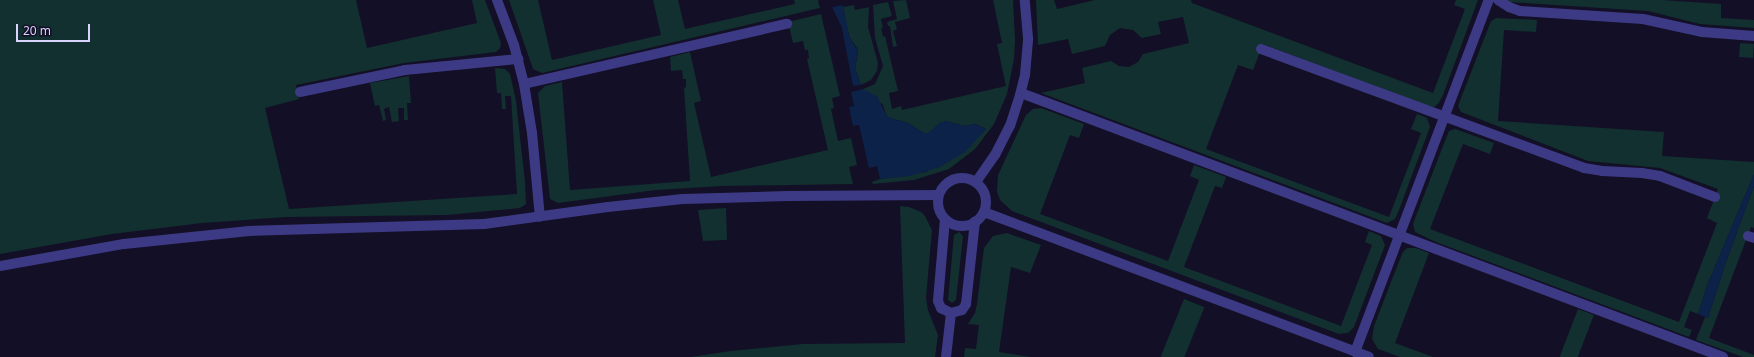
<!DOCTYPE html>
<html>
<head>
<meta charset="utf-8">
<style>
	body { margin:0 }
	#map { position:relative; width:1754px; height:357px; overflow:hidden; background:#130f26; font-family:"Noto Sans",sans-serif }
	div>[style] { position:absolute }
	.green>* { inset:0; background:#12302f; transform-origin:0 0 }
	.water>* { inset:0; background:#0c2248 }
	.service>* { height:10px; margin:-5px; padding:0 5px; transform-origin:5px; border-radius:5px; background:#3d3a85 }
	.service>.ring { margin:-5px; padding:0; box-sizing:content-box; background:none; border:10px solid #3d3a85; border-radius:50% }
	.minor>* { height:10px; margin:-5px; padding:0 5px; transform-origin:5px; border-radius:5px; background:#3d3a85 }
	span { translate:-50% -50%; white-space:nowrap; text-align:center; line-height:1.15; -webkit-text-stroke:3px #130f26; paint-order:stroke }
	.scale { position:absolute; left:16px; top:24px; width:74px; height:18px; box-sizing:border-box; border:2px solid #d9d4ff; border-top:0; padding-left:5px; font-size:12px; line-height:14px; white-space:nowrap; color:#d9d4ff; -webkit-text-stroke:3px #130f26; paint-order:stroke }
</style>
</head>
<body>
<div id="map">
	<div class="green">
		<i style="clip-path:polygon(0 0,356px 0,367px 48px,477px 23px,472px 0,485px 0,501px 43px,500px 48px,496px 52px,404px 63px,296px 85px,299px 99px,265px 108px,289px 209px,517px 194px,511px 96px,505px 96px,506px 109px,502px 109px,501px 93px,497px 93px,495px 68px,505px 69px,510px 74px,516px 101px,525px 182px,526px 204px,520px 208px,447px 215px,286px 217px,202px 223px,112px 234px,0 254px)"></i>
		<i style="clip-path:polygon(509px 0,538px 0,552px 60px,661px 35px,653px 0,678px 0,685px 29px,795px 4px,794px 0,820px 0,818px 1px,820px 8px,542px 73px,533px 69px)"></i>
		<i style="clip-path:polygon(906px 0,910px 18px,895px 22px,897px 29px,893px 31px,897px 46px,893px 47px,890px 26px,888px 26px,887px 22px,897px 19px,893px 1px)"></i>
		<i style="clip-path:polygon(993px 0,1013px 0,1015px 40px,1014px 59px,1007px 94px,994px 124px,975px 149px,949px 169px,914px 180px,873px 184px,872px 182px,880px 179px,926px 172px,986px 129px,976px 124px,964px 126px,946px 121px,928px 133px,924px 133px,908px 123px,890px 118px,886px 115px,883px 105px,863px 89px,875px 84px,883px 66px,875px 38px,873px 5px,888px 2px,892px 16px,881px 19px,883px 28px,881px 28px,883px 37px,885px 36px,898px 91px,889px 93px,892px 109px,901px 106px,902px 110px,1006px 86px,997px 44px,1002px 43px)"></i>
		<i style="clip-path:polygon(1036px 0,1054px 0,1057px 9px,1095px 0,1191px 0,1192px 3px,1433px 93px,1465px 9px,1454px 5px,1456px 0,1478px 0,1443px 95px,1438px 104px,1434px 107px,1428px 106px,1263px 44px,1253px 70px,1238px 65px,1206px 149px,1389px 217px,1421px 133px,1411px 129px,1417px 114px,1427px 118px,1430px 127px,1399px 210px,1395px 219px,1387px 223px,1041px 93px,1085px 83px,1082px 68px,1111px 61px,1119px 66px,1129px 67px,1138px 62px,1143px 54px,1189px 43px,1183px 17px,1158px 22px,1161px 34px,1142px 38px,1133px 30px,1120px 28px,1110px 35px,1105px 46px,1072px 54px,1068px 39px,1038px 45px)"></i>
		<i style="clip-path:polygon(1505px 0,1662px 0,1721px 4px,1721px 18px,1754px 20px,1754px 28px,1700px 24px,1648px 11px,1509px 2px)"></i>
		<i style="clip-path:polygon(854px 5px,855px 10px,869px 7px,868px 27px,878px 63px,877px 71px,871px 80px,861px 85px,855px 68px,858px 53px,857px 48px,849px 36px,843px 7px)"></i>
		<i style="clip-path:polygon(821px 14px,840px 96px,832px 98px,834px 108px,831px 109px,838px 141px,851px 138px,857px 165px,849px 167px,853px 184px,722px 186px,656px 190px,558px 203px,550px 199px,538px 93px,545px 86px,562px 82px,570px 190px,690px 181px,684px 88px,686px 87px,686px 79px,683px 79px,682px 70px,671px 71px,670px 57px,690px 52px,701px 101px,694px 103px,711px 177px,828px 150px,807px 59px,809px 58px,808px 50px,805px 50px,803px 41px,793px 43px,788px 22px)"></i>
		<i style="clip-path:polygon(1496px 18px,1537px 20px,1536px 32px,1504px 30px,1498px 121px,1664px 132px,1662px 156px,1754px 162px,1754px 174px,1708px 283px,1698px 314px,1690px 311px,1684px 327px,1692px 330px,1689px 337px,1436px 242px,1415px 232px,1413px 224px,1416px 216px,1443px 146px,1449px 131px,1455px 129px,1494px 143px,1490px 154px,1463px 144px,1430px 229px,1679px 322px,1717px 223px,1707px 218px,1718px 189px,1660px 168px,1588px 161px,1461px 112px,1458px 106px,1461px 98px,1491px 21px)"></i>
		<i style="left:1740px;top:43px;width:14px;height:14px;rotate:4deg"></i>
		<i style="clip-path:polygon(409px 76px,411px 103px,407px 103px,408px 120px,404px 120px,404px 108px,398px 108px,399px 121px,392px 122px,389px 107px,384px 109px,386px 120px,383px 121px,379px 105px,375px 106px,370px 83px)"></i>
		<i style="clip-path:polygon(1041px 108px,1084px 124px,1079px 138px,1070px 135px,1040px 214px,1168px 261px,1199px 180px,1190px 176px,1194px 165px,1226px 177px,1222px 188px,1215px 186px,1184px 267px,1341px 326px,1372px 245px,1365px 242px,1369px 231px,1381px 236px,1385px 245px,1354px 327px,1348px 333px,1339px 334px,1012px 211px,1000px 200px,997px 192px,998px 175px,1026px 115px,1033px 109px)"></i>
		<i style="clip-path:polygon(1754px 186px,1754px 228px,1751px 227px,1709px 338px,1754px 355px,1754px 357px,1743px 357px,1696px 340px,1705px 317px,1708px 318px,1726px 262px)"></i>
		<i style="clip-path:polygon(900px 206px,909px 207px,921px 212px,925px 216px,932px 230px,926px 298px,928px 310px,938px 335px,935px 357px,690px 357px,731px 351px,803px 344px,905px 343px)"></i>
		<i style="clip-path:polygon(726px 208px,727px 240px,703px 241px,698px 210px)"></i>
		<i style="clip-path:polygon(959px 232px,963px 236px,956px 300px,952px 303px,948px 300px,954px 235px)"></i>
		<i style="clip-path:polygon(1007px 233px,1041px 245px,1030px 273px,1011px 267px,999px 352px,1031px 357px,964px 357px,965px 348px,976px 349px,979px 325px,968px 324px,975px 313px,977px 304px,984px 248px,993px 236px)"></i>
		<i style="clip-path:polygon(1407px 248px,1416px 248px,1429px 253px,1395px 343px,1433px 357px,1400px 357px,1378px 349px,1372px 339px,1374px 326px,1398px 264px,1403px 252px)"></i>
		<i style="left:1184px;top:299px;width:22px;height:62px;rotate:22deg"></i>
		<i style="left:1578px;top:309px;width:17px;height:51px;rotate:21deg"></i>
	</div>
	<div class="water">
		<i style="clip-path:polygon(843px 5px,849px 36px,858px 51px,855px 68px,861px 85px,853px 86px,842px 28px,832px 7px)"></i>
		<i style="clip-path:polygon(863px 89px,877px 96px,886px 115px,890px 118px,908px 123px,924px 133px,928px 133px,941px 122px,946px 121px,964px 126px,975px 124px,986px 129px,965px 152px,940px 167px,910px 176px,880px 179px,877px 166px,869px 168px,859px 125px,853px 126px,849px 107px,854px 106px,851px 92px)"></i>
		<i style="clip-path:polygon(1754px 174px,1754px 186px,1726px 262px,1708px 318px,1705px 317px,1698px 314px,1708px 283px)"></i>
	</div>
	<div class="service">
		<i style="left:1498px;top:0;width:13px;rotate:32deg"></i>
		<i style="left:1509px;top:7px;width:12px;rotate:20deg"></i>
		<i style="left:1520px;top:11px;width:123px;rotate:3.7deg"></i>
		<i style="left:1643px;top:19px;width:60px;rotate:12.4deg"></i>
		<i style="left:1702px;top:32px;width:52px;rotate:4.4deg"></i>
		<i style="left:1261px;top:49px;width:344px;rotate:20.2deg"></i>
		<i style="left:1584px;top:168px;width:18px;rotate:9deg"></i>
		<i style="left:1602px;top:171px;width:40px;rotate:2.9deg"></i>
		<i style="left:1642px;top:173px;width:18px;rotate:9deg"></i>
		<i style="left:1660px;top:176px;width:59px;rotate:20.9deg"></i>
		<i style="left:524px;top:84px;width:270px;rotate:-12.9deg"></i>
		<i style="left:300px;top:92px;width:107px;rotate:-11.8deg"></i>
		<i style="left:405px;top:70px;width:114px;rotate:-5.6deg"></i>
		<i style="left:1021px;top:93px;width:750px;rotate:20.61deg"></i>
		<i class="ring" style="left:938px;top:178px;width:38px;height:38px"></i>
		<i style="left:945px;top:219px;width:82px;rotate:94.9deg"></i>
		<i style="left:938px;top:301px;width:8px;rotate:67deg"></i>
		<i style="left:941px;top:308px;width:11px;rotate:27deg"></i>
		<i style="left:951px;top:313px;width:11px;rotate:-15deg"></i>
		<i style="left:962px;top:310px;width:7px;rotate:-56deg"></i>
		<i style="left:966px;top:304px;width:83px;rotate:-83.8deg"></i>
		<i style="left:1748px;top:236px;width:6px;rotate:18deg"></i>
	</div>
	<div class="minor">
		<i style="left:497px;top:0;width:48px;rotate:69.3deg"></i>
		<i style="left:514px;top:45px;width:40px;rotate:75.6deg"></i>
		<i style="left:524px;top:84px;width:50px;rotate:80.7deg"></i>
		<i style="left:532px;top:133px;width:84px;rotate:84.6deg"></i>
		<i style="left:976px;top:182px;width:33px;rotate:-55deg"></i>
		<i style="left:995px;top:155px;width:33px;rotate:-63deg"></i>
		<i style="left:1010px;top:126px;width:33px;rotate:-72deg"></i>
		<i style="left:1020px;top:95px;width:21px;rotate:-76deg"></i>
		<i style="left:1025px;top:75px;width:37px;rotate:-85deg"></i>
		<i style="left:1028px;top:38px;width:38px;rotate:-95deg"></i>
		<i style="left:984px;top:212px;width:411px;rotate:20.6deg"></i>
		<i style="left:0;top:266px;width:126px;rotate:-10.1deg"></i>
		<i style="left:124px;top:244px;width:126px;rotate:-5.9deg"></i>
		<i style="left:249px;top:231px;width:235px;rotate:-1.7deg"></i>
		<i style="left:484px;top:224px;width:125px;rotate:-7.8deg"></i>
		<i style="left:608px;top:207px;width:75px;rotate:-6.1deg"></i>
		<i style="left:683px;top:199px;width:105px;rotate:-1.6deg"></i>
		<i style="left:788px;top:196px;width:150px;rotate:-0.4deg"></i>
		<i style="left:1355px;top:352px;width:377px;rotate:-69.2deg"></i>
		<i style="left:946px;top:357px;width:44px;rotate:-83.5deg"></i>
	</div>
	<div class="scale">20 m</div>
</div>
</body>
</html>
